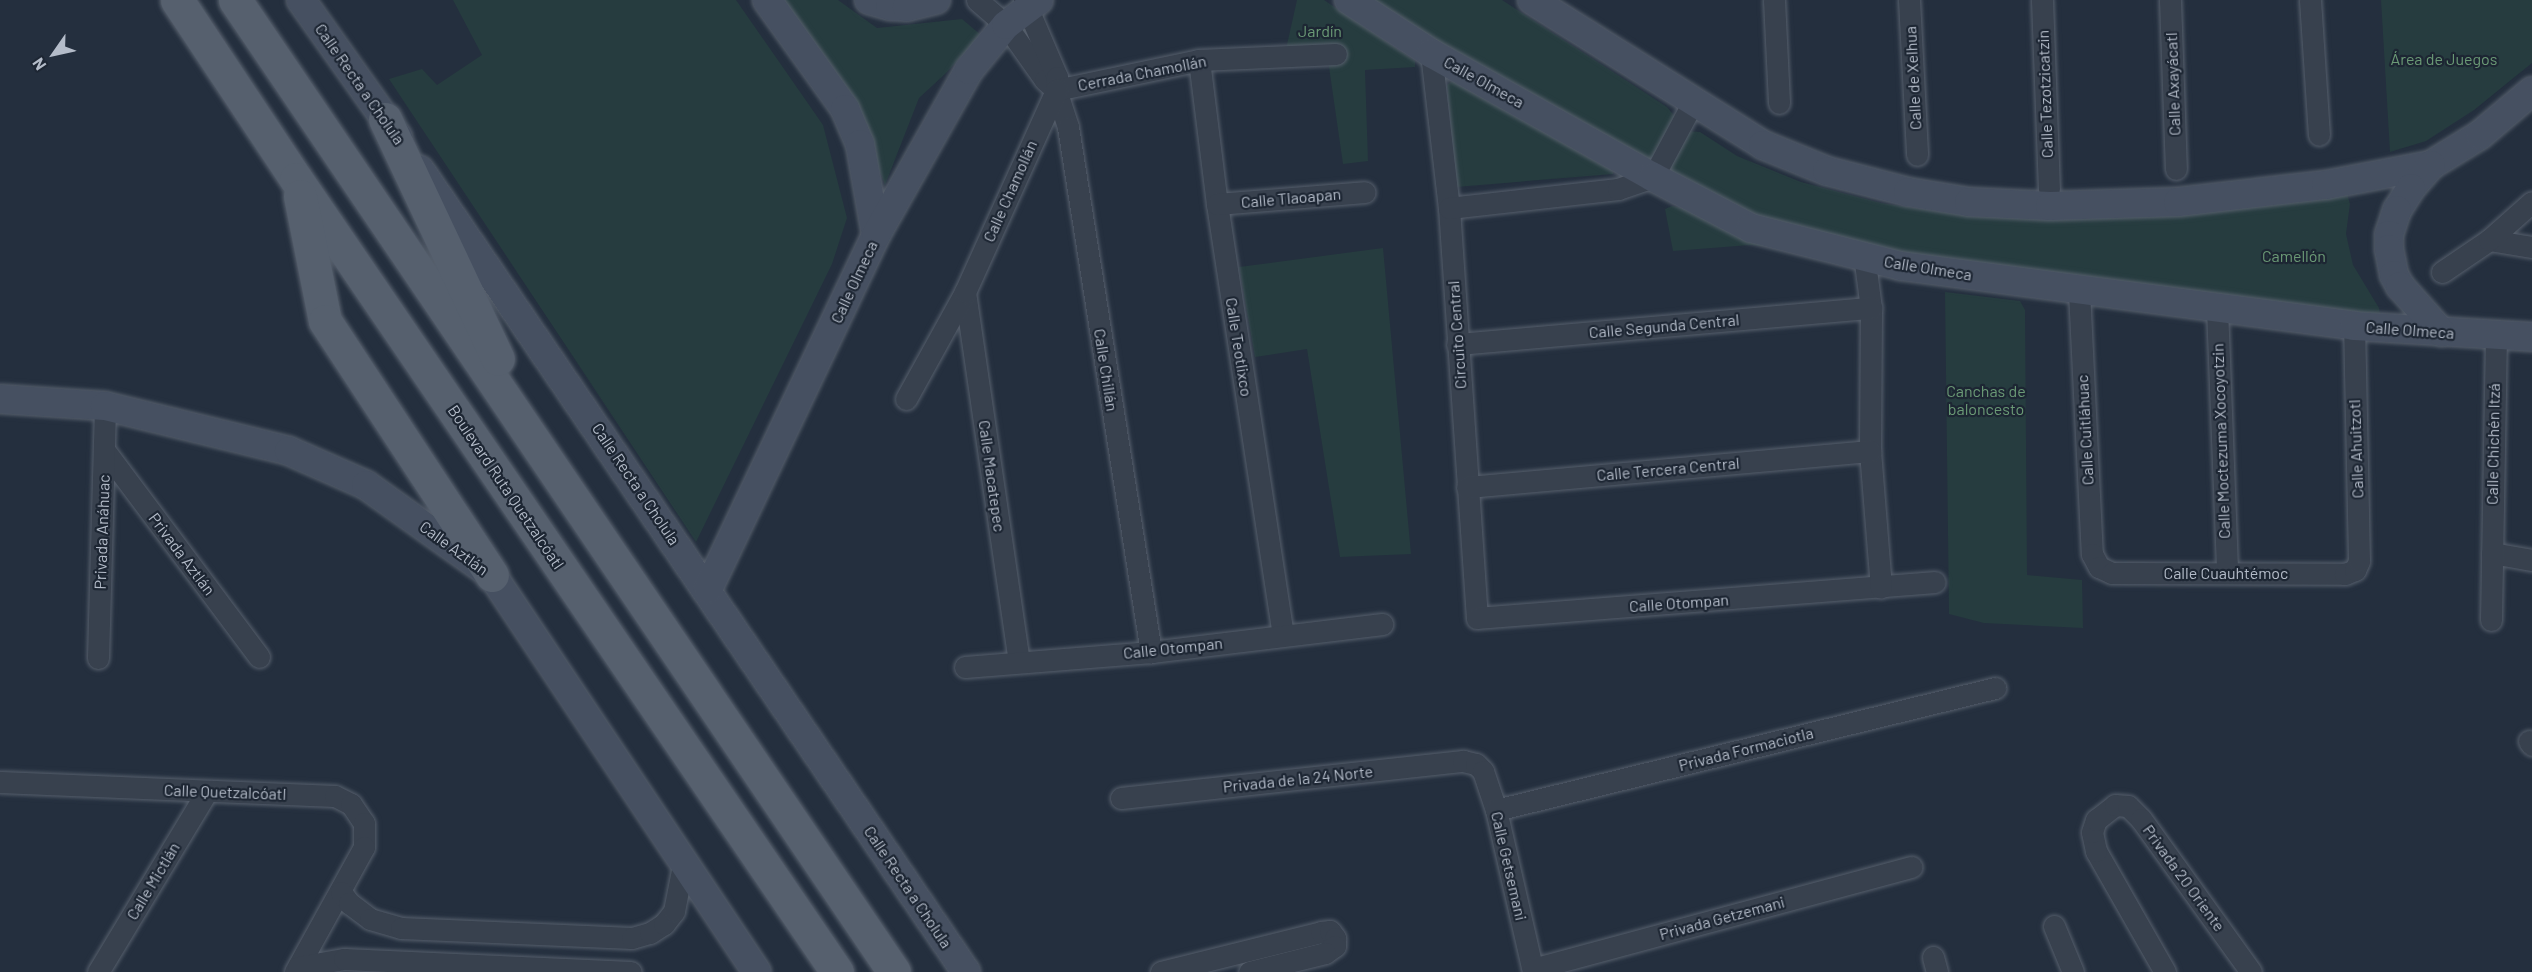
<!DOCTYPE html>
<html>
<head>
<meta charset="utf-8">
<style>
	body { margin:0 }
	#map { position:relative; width:2532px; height:972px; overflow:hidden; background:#242f3e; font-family:Barlow,sans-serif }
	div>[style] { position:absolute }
	.green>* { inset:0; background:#263c3f }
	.roads { filter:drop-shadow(0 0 2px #565f6c) drop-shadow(0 0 2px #565f6c) }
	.street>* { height:21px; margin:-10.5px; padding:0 10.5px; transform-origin:10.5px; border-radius:10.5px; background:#38414e }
	.secondary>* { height:28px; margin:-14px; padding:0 14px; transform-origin:14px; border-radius:14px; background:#465061 }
	.primary>* { height:33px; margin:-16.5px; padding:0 16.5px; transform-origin:16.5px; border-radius:16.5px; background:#56606e }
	span { translate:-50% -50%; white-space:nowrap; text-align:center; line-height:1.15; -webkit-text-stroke:4.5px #1d2633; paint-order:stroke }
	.park-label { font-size:16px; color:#6b9a76 }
	.street-label { font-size:16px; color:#b4bcc9 }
	.north { position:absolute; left:24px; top:24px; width:60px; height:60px; -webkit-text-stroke:4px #1d2633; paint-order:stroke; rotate:236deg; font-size:16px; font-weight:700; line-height:24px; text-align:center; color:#b4bcc9 }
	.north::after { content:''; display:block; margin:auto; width:21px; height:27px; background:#b4bcc9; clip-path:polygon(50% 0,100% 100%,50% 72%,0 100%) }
</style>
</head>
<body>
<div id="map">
	<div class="green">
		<i style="clip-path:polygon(453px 0,736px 0,823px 125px,847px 218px,832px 264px,696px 542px,389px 79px,422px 69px,437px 85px,482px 55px)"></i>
		<i style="clip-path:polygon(778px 0,838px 0,877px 28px,962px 19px,981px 35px,945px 74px,919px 98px,885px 185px,856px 109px)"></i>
		<i style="clip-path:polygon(1297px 0,1324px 0,1415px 61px,1415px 67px,1365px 70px,1368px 161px,1343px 164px,1328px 60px,1284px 58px)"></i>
		<i style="clip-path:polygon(1375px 0,1502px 0,1667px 107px,1676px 118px,1656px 159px,1645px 165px,1426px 35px)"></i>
		<i style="clip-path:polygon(2381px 0,2532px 0,2532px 63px,2474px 110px,2426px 141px,2390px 152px)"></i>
		<i style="clip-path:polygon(1452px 81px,1613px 171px,1613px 174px,1456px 187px,1447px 85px)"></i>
		<i style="clip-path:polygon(1686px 131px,1700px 132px,1737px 156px,1801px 182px,1881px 203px,1975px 217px,2126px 217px,2347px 193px,2350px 204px,2346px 234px,2353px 265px,2379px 308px,2380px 315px,1969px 267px,1741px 219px,1664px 175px)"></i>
		<i style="clip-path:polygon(1672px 206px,1688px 209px,1772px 247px,1750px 245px,1673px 251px,1665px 209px)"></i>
		<i style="clip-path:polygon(1383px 248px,1411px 554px,1340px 557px,1307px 349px,1255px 357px,1239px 267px)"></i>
		<i style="clip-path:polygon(1945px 292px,2020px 301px,2025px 310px,2027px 575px,2082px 580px,2083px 628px,1984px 623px,1949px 614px)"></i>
	</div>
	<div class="roads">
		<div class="street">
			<i style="left:977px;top:0;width:38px;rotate:41deg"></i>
			<i style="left:1006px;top:25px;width:67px;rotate:54.7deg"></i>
			<i style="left:1045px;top:80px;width:15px;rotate:42deg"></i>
			<i style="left:1024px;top:0;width:84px;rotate:66.8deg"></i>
			<i style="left:1057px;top:77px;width:13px;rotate:94deg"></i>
			<i style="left:1056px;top:90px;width:39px;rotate:72deg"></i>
			<i style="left:1068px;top:127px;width:532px;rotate:81.02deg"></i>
			<i style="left:1774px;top:0;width:103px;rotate:87.2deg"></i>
			<i style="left:1909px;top:0;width:155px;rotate:87deg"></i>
			<i style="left:2042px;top:0;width:189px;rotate:87.9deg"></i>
			<i style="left:2170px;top:0;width:169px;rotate:88deg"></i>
			<i style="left:2310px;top:0;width:135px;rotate:86.2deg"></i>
			<i style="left:1431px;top:53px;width:156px;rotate:83.4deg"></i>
			<i style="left:1449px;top:208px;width:411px;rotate:86.1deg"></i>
			<i style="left:1477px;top:618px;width:459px;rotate:-4.5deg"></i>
			<i style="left:1199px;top:60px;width:145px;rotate:82.9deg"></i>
			<i style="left:1217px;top:204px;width:435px;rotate:81.3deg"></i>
			<i style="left:1056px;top:90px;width:146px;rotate:-11.8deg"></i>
			<i style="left:1199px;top:60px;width:137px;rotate:-2.5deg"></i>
			<i style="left:1217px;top:204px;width:148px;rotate:-4.6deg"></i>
			<i style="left:1449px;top:208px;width:170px;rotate:-6.4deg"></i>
			<i style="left:1618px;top:189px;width:37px;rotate:-19deg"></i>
			<i style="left:1653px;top:177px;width:85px;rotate:-61.9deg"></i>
			<i style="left:2489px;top:240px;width:44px;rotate:9.2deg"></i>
			<i style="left:1864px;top:255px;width:53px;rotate:82.5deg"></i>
			<i style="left:1871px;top:308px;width:143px;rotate:90.4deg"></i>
			<i style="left:1870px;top:451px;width:137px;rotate:85.4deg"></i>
			<i style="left:2442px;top:272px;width:57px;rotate:-34.2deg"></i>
			<i style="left:2489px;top:240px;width:57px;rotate:-41.5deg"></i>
			<i style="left:2079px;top:291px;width:263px;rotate:87.2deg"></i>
			<i style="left:2092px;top:554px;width:15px;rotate:62deg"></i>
			<i style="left:2099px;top:567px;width:14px;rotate:25deg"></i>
			<i style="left:2112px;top:573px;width:233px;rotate:0.2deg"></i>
			<i style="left:2345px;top:574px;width:11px;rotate:-22deg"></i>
			<i style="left:2355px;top:570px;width:10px;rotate:-66deg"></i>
			<i style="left:2359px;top:561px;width:235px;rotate:-91.2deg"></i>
			<i style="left:965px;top:292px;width:373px;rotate:81.7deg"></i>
			<i style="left:2217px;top:308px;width:265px;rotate:87.8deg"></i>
			<i style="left:1457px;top:344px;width:416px;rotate:-5deg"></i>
			<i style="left:906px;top:399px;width:122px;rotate:-61.1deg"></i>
			<i style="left:965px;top:292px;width:222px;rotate:-65.7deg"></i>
			<i style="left:105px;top:451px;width:257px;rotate:53.2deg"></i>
			<i style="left:1467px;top:487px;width:405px;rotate:-5.1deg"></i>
			<i style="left:2492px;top:553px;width:41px;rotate:9.9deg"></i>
			<i style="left:2491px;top:620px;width:285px;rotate:-89deg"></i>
			<i style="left:98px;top:658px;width:252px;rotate:-88.4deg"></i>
			<i style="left:965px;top:667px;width:187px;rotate:-4.6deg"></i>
			<i style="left:1151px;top:652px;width:233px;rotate:-6.9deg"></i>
			<i style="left:2529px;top:741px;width:5px;rotate:53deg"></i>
			<i style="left:0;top:782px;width:335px;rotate:2.4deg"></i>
			<i style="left:335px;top:796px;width:18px;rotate:27deg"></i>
			<i style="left:351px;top:804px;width:23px;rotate:56deg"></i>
			<i style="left:364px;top:823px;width:24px;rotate:90deg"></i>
			<i style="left:364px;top:847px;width:143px;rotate:118.9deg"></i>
			<i style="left:1121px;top:798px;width:344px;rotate:-6.2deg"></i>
			<i style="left:1463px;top:761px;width:13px;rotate:13deg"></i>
			<i style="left:1476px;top:764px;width:10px;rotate:45deg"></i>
			<i style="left:1483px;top:771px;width:41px;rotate:71.6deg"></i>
			<i style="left:1496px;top:810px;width:166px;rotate:77.1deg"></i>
			<i style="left:1496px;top:810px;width:514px;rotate:-13.74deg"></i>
			<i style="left:341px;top:892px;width:14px;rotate:54deg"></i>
			<i style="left:349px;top:903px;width:26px;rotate:37deg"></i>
			<i style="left:370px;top:919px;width:32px;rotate:16deg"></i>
			<i style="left:401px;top:928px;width:231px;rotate:2.5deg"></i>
			<i style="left:632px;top:938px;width:19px;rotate:-16deg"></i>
			<i style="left:650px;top:933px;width:17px;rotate:-33deg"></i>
			<i style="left:664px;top:924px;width:16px;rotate:-52deg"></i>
			<i style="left:674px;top:911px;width:52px;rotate:-78.9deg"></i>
			<i style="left:2054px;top:926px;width:50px;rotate:67.6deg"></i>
			<i style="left:1933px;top:957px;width:16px;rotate:75deg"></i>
			<i style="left:298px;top:967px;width:47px;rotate:-9.9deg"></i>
			<i style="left:344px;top:959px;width:287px;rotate:2.6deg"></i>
			<i style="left:1533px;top:969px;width:392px;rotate:-15.1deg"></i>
			<i style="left:98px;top:972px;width:211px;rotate:-58.9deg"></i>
			<i style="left:1161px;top:972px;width:165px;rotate:-14deg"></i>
			<i style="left:1321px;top:932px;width:9px;rotate:-6deg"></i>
			<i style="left:1330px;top:931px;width:9px;rotate:54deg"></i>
			<i style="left:1335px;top:938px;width:8px;rotate:90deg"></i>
			<i style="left:1335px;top:946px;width:12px;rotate:145deg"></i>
			<i style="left:1325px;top:953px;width:78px;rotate:166deg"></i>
			<i style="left:2165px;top:972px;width:139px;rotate:-119.7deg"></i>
			<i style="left:2096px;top:851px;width:19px;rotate:-102deg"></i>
			<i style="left:2092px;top:832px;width:13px;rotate:-72deg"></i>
			<i style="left:2096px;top:820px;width:24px;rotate:-38deg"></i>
			<i style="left:2115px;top:805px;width:13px;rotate:4deg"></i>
			<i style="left:2128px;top:806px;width:18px;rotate:45deg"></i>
			<i style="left:2141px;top:819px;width:188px;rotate:54.3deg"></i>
		</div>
		<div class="secondary">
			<i style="left:301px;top:0;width:168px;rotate:54.7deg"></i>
			<i style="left:767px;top:0;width:134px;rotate:54.4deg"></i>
			<i style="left:845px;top:109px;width:38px;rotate:67deg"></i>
			<i style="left:860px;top:144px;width:92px;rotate:80deg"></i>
			<i style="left:869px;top:0;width:22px;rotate:16deg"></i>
			<i style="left:890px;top:6px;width:17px;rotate:3deg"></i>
			<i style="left:907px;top:7px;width:30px;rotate:-14deg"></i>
			<i style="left:1349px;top:0;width:98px;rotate:32.9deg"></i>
			<i style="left:1431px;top:53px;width:254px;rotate:29.2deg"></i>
			<i style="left:1653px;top:177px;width:110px;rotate:27.5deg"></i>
			<i style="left:1751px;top:228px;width:155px;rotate:14.2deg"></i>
			<i style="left:1901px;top:266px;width:457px;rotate:7.5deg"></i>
			<i style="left:2354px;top:326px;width:178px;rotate:3.5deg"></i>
			<i style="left:1532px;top:0;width:273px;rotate:32.1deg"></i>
			<i style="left:1763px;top:145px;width:69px;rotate:22.1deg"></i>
			<i style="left:1827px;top:171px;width:84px;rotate:14.5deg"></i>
			<i style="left:1908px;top:192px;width:62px;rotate:9.3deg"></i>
			<i style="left:1969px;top:202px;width:81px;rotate:2.8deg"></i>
			<i style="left:2050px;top:206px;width:128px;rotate:-1.8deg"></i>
			<i style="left:2178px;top:202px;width:149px;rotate:-6.6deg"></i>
			<i style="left:2326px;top:185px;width:107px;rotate:-10.8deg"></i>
			<i style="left:2431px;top:165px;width:57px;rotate:-31.5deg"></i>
			<i style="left:2480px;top:135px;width:68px;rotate:-40.2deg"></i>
			<i style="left:2431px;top:165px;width:30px;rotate:131deg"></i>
			<i style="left:2411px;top:188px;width:26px;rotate:122deg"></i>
			<i style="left:2397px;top:210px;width:26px;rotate:108deg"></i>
			<i style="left:2389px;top:235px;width:14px;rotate:90deg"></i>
			<i style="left:2389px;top:249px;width:26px;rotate:79deg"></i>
			<i style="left:2394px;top:275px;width:13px;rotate:61deg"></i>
			<i style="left:2400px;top:286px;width:62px;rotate:48.3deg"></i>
			<i style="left:420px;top:170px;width:970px;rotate:55.75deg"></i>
			<i style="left:0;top:399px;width:105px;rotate:3.8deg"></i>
			<i style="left:105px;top:406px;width:189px;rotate:13.7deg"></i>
			<i style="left:289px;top:451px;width:84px;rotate:23.8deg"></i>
			<i style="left:366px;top:485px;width:155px;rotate:35.5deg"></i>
			<i style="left:492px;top:575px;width:477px;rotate:56.3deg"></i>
			<i style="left:708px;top:589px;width:392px;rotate:-64.6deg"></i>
			<i style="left:876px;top:235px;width:189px;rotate:-60.6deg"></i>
			<i style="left:969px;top:70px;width:58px;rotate:-50.6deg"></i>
			<i style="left:1006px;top:25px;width:41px;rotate:-37.1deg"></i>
		</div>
		<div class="primary">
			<i style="left:177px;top:0;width:215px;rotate:56.4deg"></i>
			<i style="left:296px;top:179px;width:960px;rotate:55.7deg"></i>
			<i style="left:235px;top:0;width:1174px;rotate:55.86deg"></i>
			<i style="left:385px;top:119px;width:265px;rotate:64.8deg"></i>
			<i style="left:300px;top:196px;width:127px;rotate:78.7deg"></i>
			<i style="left:325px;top:321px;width:304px;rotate:56.7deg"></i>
		</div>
	</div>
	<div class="park-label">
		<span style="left:1320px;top:31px">Jardín</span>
		<span style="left:2444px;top:59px">Área de Juegos</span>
		<span style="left:2294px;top:256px">Camellón</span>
		<span style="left:1986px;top:400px">Canchas de<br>baloncesto</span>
	</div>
	<div class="street-label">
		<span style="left:1142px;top:73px;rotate:-11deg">Cerrada Chamollán</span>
		<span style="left:1913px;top:78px;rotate:-93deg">Calle de Xelhua</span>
		<span style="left:1484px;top:82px;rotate:29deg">Calle Olmeca</span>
		<span style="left:360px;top:84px;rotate:55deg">Calle Recta a Cholula</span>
		<span style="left:2173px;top:84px;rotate:-92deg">Calle Axayácatl</span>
		<span style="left:2045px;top:94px;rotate:-92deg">Calle Tezotzicatzin</span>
		<span style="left:1010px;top:191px;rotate:-66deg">Calle Chamollán</span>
		<span style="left:1291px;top:198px;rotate:-5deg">Calle Tlaoapan</span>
		<span style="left:1928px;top:268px;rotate:9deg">Calle Olmeca</span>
		<span style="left:854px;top:282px;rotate:-65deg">Calle Olmeca</span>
		<span style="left:1664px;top:326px;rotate:-5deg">Calle Segunda Central</span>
		<span style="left:2410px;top:330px;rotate:4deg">Calle Olmeca</span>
		<span style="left:1457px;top:335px;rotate:-94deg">Circuito Central</span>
		<span style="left:1239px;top:347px;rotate:81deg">Calle Teotlixco</span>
		<span style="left:1106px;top:370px;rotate:81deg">Calle Chillán</span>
		<span style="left:2085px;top:430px;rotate:-93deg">Calle Cuitláhuac</span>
		<span style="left:2221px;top:441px;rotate:-92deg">Calle Moctezuma Xocoyotzin</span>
		<span style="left:2493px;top:444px;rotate:-89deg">Calle Chichén Itzá</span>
		<span style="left:2356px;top:449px;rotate:-92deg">Calle Ahuitzotl</span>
		<span style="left:1668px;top:469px;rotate:-5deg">Calle Tercera Central</span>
		<span style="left:992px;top:476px;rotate:82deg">Calle Macatepec</span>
		<span style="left:636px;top:484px;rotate:56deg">Calle Recta a Cholula</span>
		<span style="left:506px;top:487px;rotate:56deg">Boulevard Ruta Quetzalcóatl</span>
		<span style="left:102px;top:532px;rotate:-88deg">Privada Anáhuac</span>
		<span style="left:454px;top:548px;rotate:36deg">Calle Aztlán</span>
		<span style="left:182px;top:554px;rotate:53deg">Privada Aztlán</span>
		<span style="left:2226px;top:573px">Calle Cuauhtémoc</span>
		<span style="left:1679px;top:603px;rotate:-4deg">Calle Otompan</span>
		<span style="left:1173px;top:648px;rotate:-6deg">Calle Otompan</span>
		<span style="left:1746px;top:749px;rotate:-14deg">Privada Formaciotla</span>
		<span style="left:1298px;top:779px;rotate:-6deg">Privada de la 24 Norte</span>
		<span style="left:225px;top:792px;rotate:2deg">Calle Quetzalcóatl</span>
		<span style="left:1509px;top:866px;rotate:77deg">Calle Getsemani</span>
		<span style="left:2184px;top:878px;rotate:54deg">Privada 20 Oriente</span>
		<span style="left:153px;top:881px;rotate:-59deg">Calle Mictlán</span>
		<span style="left:908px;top:887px;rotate:56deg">Calle Recta a Cholula</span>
		<span style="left:1722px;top:918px;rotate:-15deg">Privada Getzemani</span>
	</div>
	<div class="north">N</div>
</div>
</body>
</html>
